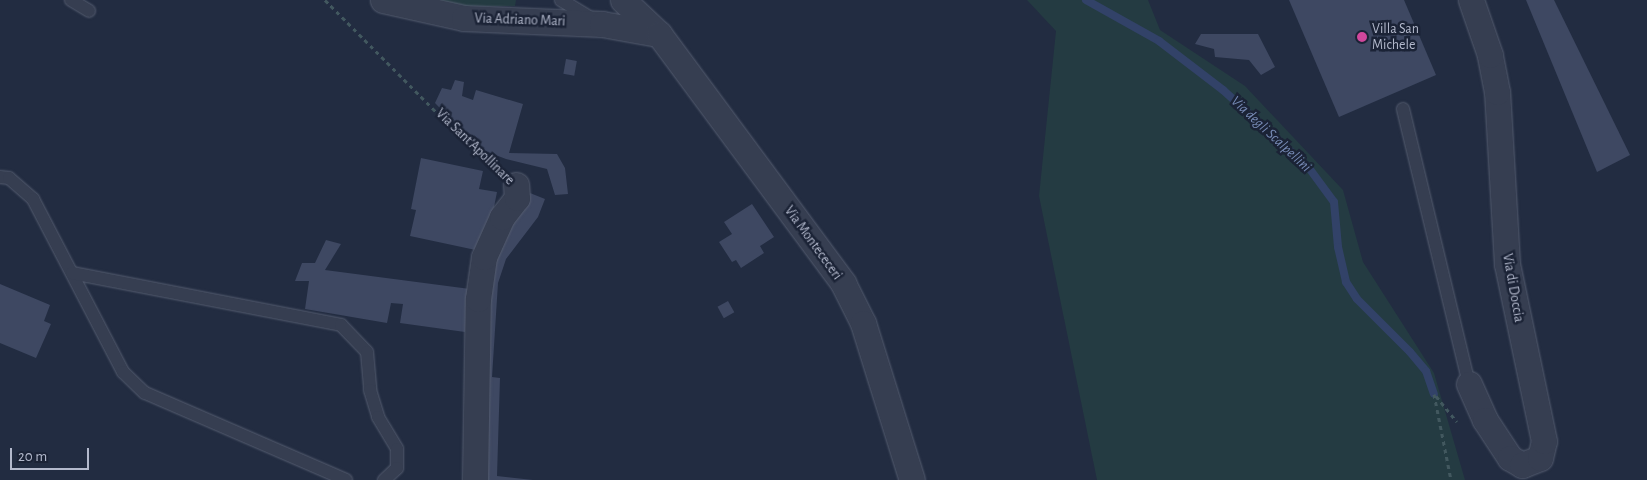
<!DOCTYPE html>
<html>
<head>
<meta charset="utf-8">
<style>
	body { margin:0 }
	#map { position:relative; width:1647px; height:480px; overflow:hidden; background:#222c41; font-family:"Alegreya Sans",sans-serif }
	div>[style] { position:absolute }
	.green>* { inset:0; background:#243b42 }
	.stream>* { height:8px; margin:-4px; padding:0 4px; transform-origin:4px; border-radius:4px; background:#324268 }
	.building>* { inset:0; background:#3e4862; transform-origin:0 0 }
	.path>* { height:3px; margin-top:-1.5px; transform-origin:0; background:repeating-linear-gradient(90deg,#42585f 0 4px,transparent 0 8px) }
	.roads { filter:drop-shadow(0 0 1px #545c6f) drop-shadow(0 0 1px #545c6f) }
	.lane>* { height:12px; margin:-6px; padding:0 6px; transform-origin:6px; border-radius:6px; background:#363e51 }
	.street>* { height:25px; margin:-12.5px; padding:0 12.5px; transform-origin:12.5px; border-radius:12.5px; background:#363e51 }
	.dots>* { width:14px; height:14px; translate:-50% -50%; box-sizing:border-box; border:2px solid #1b2336; border-radius:50% }
	span { translate:-50% -50%; white-space:nowrap; text-align:center; line-height:1.15; -webkit-text-stroke:5px #1b2336; paint-order:stroke }
	.street-label { font-size:14px; color:#b3b9cc }
	.poi-label { font-size:14px; color:#b3b9cc }
	.left { translate:0 -50%; text-align:left }
	.water-label { font-size:15px; color:#778bb6; font-style:italic }
	.scale { position:absolute; left:10px; top:448px; width:79px; height:22px; box-sizing:border-box; border:2px solid #b3b9cc; border-top:0; padding-left:6px; font-size:15px; line-height:18px; white-space:nowrap; color:#b3b9cc; -webkit-text-stroke:4px #1b2336; paint-order:stroke }
</style>
</head>
<body>
<div id="map">
	<div class="green">
		<i style="clip-path:polygon(430px 0,516px 0,515px 6px,464px 7px)"></i>
		<i style="clip-path:polygon(1027px 0,1148px 0,1160px 30px,1245px 86px,1343px 190px,1363px 262px,1434px 373px,1465px 480px,1097px 480px,1039px 196px,1056px 31px)"></i>
	</div>
	<div class="stream">
		<i style="left:1086px;top:0;width:84px;rotate:29.3deg"></i>
		<i style="left:1159px;top:41px;width:81px;rotate:37.4deg"></i>
		<i style="left:1223px;top:90px;width:116px;rotate:42.2deg"></i>
		<i style="left:1309px;top:168px;width:42px;rotate:53.7deg"></i>
		<i style="left:1334px;top:202px;width:45px;rotate:84.9deg"></i>
		<i style="left:1338px;top:247px;width:36px;rotate:77deg"></i>
		<i style="left:1346px;top:282px;width:20px;rotate:57deg"></i>
		<i style="left:1357px;top:299px;width:75px;rotate:45deg"></i>
		<i style="left:1410px;top:352px;width:25px;rotate:50deg"></i>
		<i style="left:1426px;top:371px;width:24px;rotate:71deg"></i>
	</div>
	<div class="building">
		<i style="clip-path:polygon(1289px 0,1404px 0,1436px 75px,1339px 117px)"></i>
		<i style="clip-path:polygon(1526px 0,1554px 0,1630px 155px,1597px 172px)"></i>
		<i style="clip-path:polygon(1201px 34px,1258px 34px,1275px 67px,1261px 75px,1249px 60px,1215px 57px,1214px 49px,1195px 44px)"></i>
		<i style="left:566px;top:59px;width:11px;height:15px;rotate:10deg"></i>
		<i style="clip-path:polygon(455px 80px,464px 82px,462px 96px,473px 100px,476px 90px,523px 104px,509px 153px,557px 154px,565px 168px,568px 194px,555px 195px,547px 169px,506px 159px,480px 149px,435px 103px,442px 88px,451px 90px)"></i>
		<i style="clip-path:polygon(421px 158px,483px 171px,479px 189px,497px 192px,485px 252px,410px 236px,416px 210px,411px 209px)"></i>
		<i style="clip-path:polygon(530px 193px,545px 199px,538px 217px,506px 259px,498px 283px,492px 377px,500px 378px,497px 476px,533px 480px,480px 480px,485px 282px,504px 226px)"></i>
		<i style="clip-path:polygon(752px 204px,774px 237px,760px 246px,764px 253px,741px 268px,736px 260px,732px 262px,719px 242px,732px 234px,724px 222px)"></i>
		<i style="clip-path:polygon(326px 240px,341px 244px,325px 270px,470px 289px,465px 332px,400px 323px,403px 304px,391px 303px,387px 323px,305px 309px,309px 281px,295px 281px,302px 263px,315px 263px)"></i>
		<i style="clip-path:polygon(0 284px,50px 305px,44px 321px,51px 324px,36px 358px,0 343px)"></i>
		<i style="left:728px;top:301px;width:13px;height:12px;rotate:61deg"></i>
	</div>
	<div class="path">
		<i style="left:325px;top:0;width:197px;rotate:45.2deg"></i>
		<i style="left:464px;top:140px;width:44px;rotate:36.6deg"></i>
		<i style="left:1434px;top:394px;width:88px;rotate:78.8deg"></i>
		<i style="left:1436px;top:396px;width:33px;rotate:51deg"></i>
	</div>
	<div class="roads">
		<div class="lane">
			<i style="left:71px;top:0;width:21px;rotate:31deg"></i>
			<i style="left:561px;top:0;width:37px;rotate:31deg"></i>
			<i style="left:1403px;top:109px;width:283px;rotate:76.5deg"></i>
			<i style="left:0;top:177px;width:9px;rotate:6deg"></i>
			<i style="left:9px;top:178px;width:32px;rotate:41deg"></i>
			<i style="left:33px;top:199px;width:195px;rotate:62.5deg"></i>
			<i style="left:123px;top:372px;width:30px;rotate:44deg"></i>
			<i style="left:145px;top:393px;width:219px;rotate:23.4deg"></i>
			<i style="left:72px;top:273px;width:274px;rotate:10.9deg"></i>
			<i style="left:341px;top:325px;width:37px;rotate:46deg"></i>
			<i style="left:367px;top:352px;width:38px;rotate:85deg"></i>
			<i style="left:370px;top:390px;width:28px;rotate:73deg"></i>
			<i style="left:378px;top:417px;width:37px;rotate:59deg"></i>
			<i style="left:397px;top:449px;width:19px;rotate:90deg"></i>
			<i style="left:397px;top:468px;width:18px;rotate:137deg"></i>
		</div>
		<div class="street">
			<i style="left:383px;top:0;width:83px;rotate:12.5deg"></i>
			<i style="left:464px;top:18px;width:138px;rotate:2.5deg"></i>
			<i style="left:602px;top:24px;width:58px;rotate:10deg"></i>
			<i style="left:623px;top:0;width:50px;rotate:43.4deg"></i>
			<i style="left:659px;top:34px;width:310px;rotate:53.5deg"></i>
			<i style="left:843px;top:283px;width:45px;rotate:63.4deg"></i>
			<i style="left:863px;top:323px;width:164px;rotate:72.7deg"></i>
			<i style="left:1469px;top:384px;width:39px;rotate:66deg"></i>
			<i style="left:1485px;top:420px;width:45px;rotate:56.7deg"></i>
			<i style="left:1510px;top:458px;width:14px;rotate:30deg"></i>
			<i style="left:1522px;top:465px;width:19px;rotate:-21deg"></i>
			<i style="left:1540px;top:458px;width:17px;rotate:-77deg"></i>
			<i style="left:1544px;top:441px;width:181px;rotate:-101.8deg"></i>
			<i style="left:1507px;top:264px;width:172px;rotate:-93.3deg"></i>
			<i style="left:1497px;top:92px;width:38px;rotate:-101deg"></i>
			<i style="left:1490px;top:55px;width:58px;rotate:-109.1deg"></i>
			<i style="left:475px;top:480px;width:181px;rotate:-89.1deg"></i>
			<i style="left:478px;top:299px;width:42px;rotate:-81.9deg"></i>
			<i style="left:484px;top:257px;width:44px;rotate:-65.8deg"></i>
			<i style="left:502px;top:217px;width:24px;rotate:-52deg"></i>
			<i style="left:517px;top:198px;width:13px;rotate:-94deg"></i>
		</div>
	</div>
	<div class="dots">
		<i style="left:1362px;top:37px;background:#d1479c"></i>
	</div>
	<div class="street-label">
		<span style="left:520px;top:20px;rotate:2deg">Via Adriano Mari</span>
		<span style="left:475px;top:147px;rotate:44deg">Via Sant'Apollinare</span>
		<span style="left:813px;top:243px;rotate:54deg">Via Montececeri</span>
		<span style="left:1513px;top:288px;rotate:80deg">Via di Doccia</span>
	</div>
	<div class="poi-label">
		<span class="left" style="left:1372px;top:37px">Villa San<br>Michele</span>
	</div>
	<div class="water-label">
		<span style="left:1271px;top:134px;rotate:43deg">Via degli Scalpellini</span>
	</div>
	<div class="scale">20 m</div>
</div>
</body>
</html>
